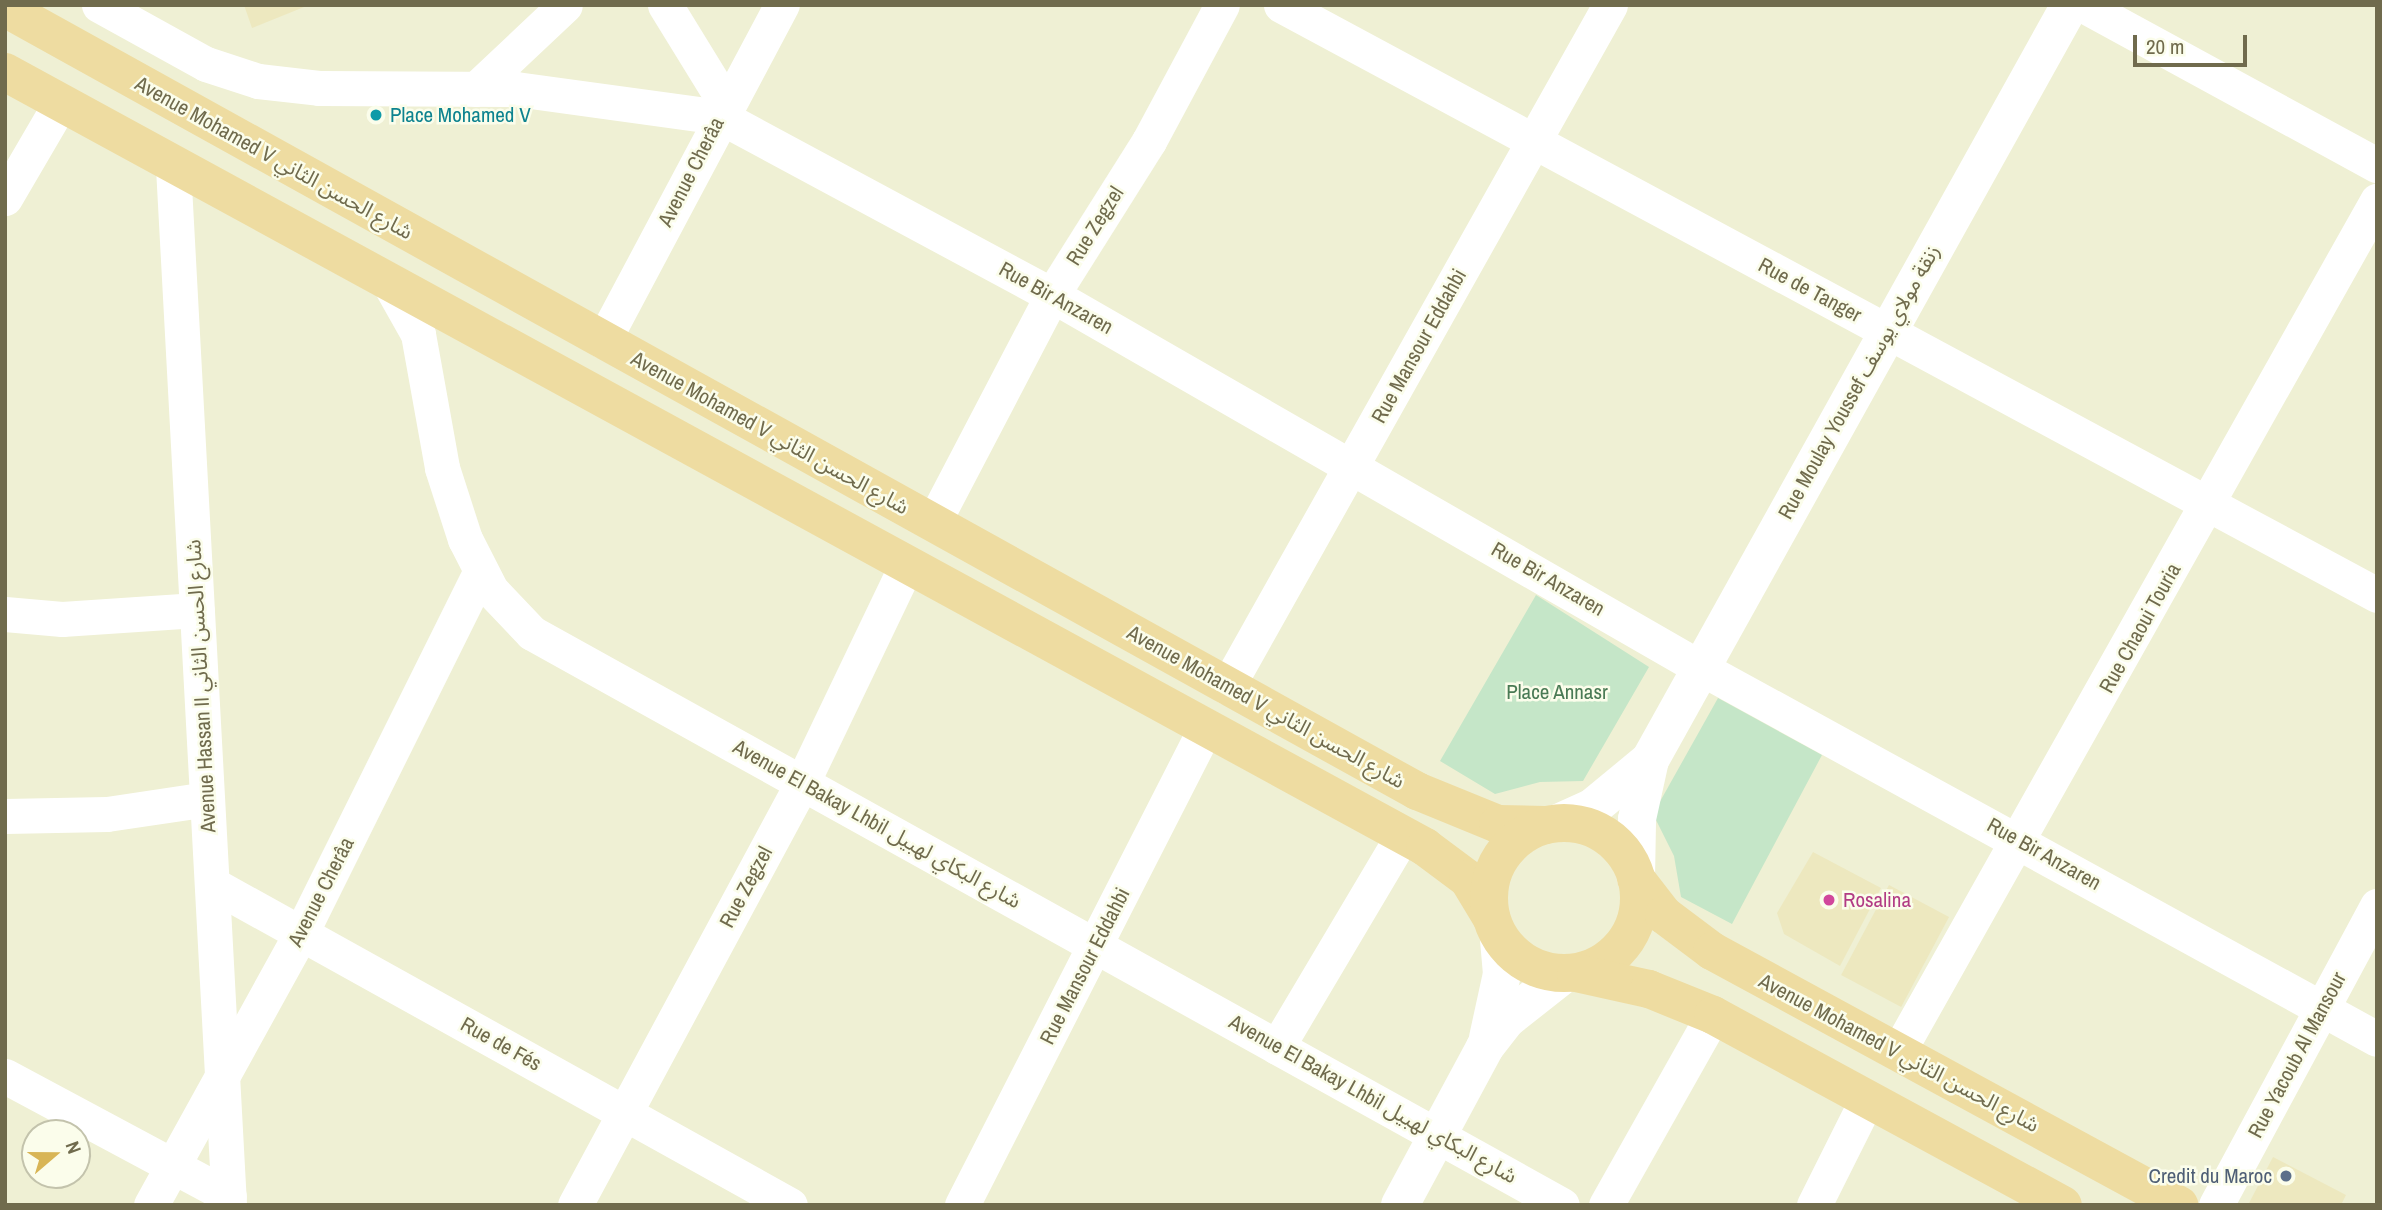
<!DOCTYPE html>
<html>
<head>
<meta charset="utf-8">
<style>
	body { margin:0 }
	#map { position:relative; width:2382px; height:1210px; overflow:hidden; background:#f7fae5; font-family:"Archivo Narrow","Noto Sans Arabic",sans-serif }
	div>[style] { position:absolute }
	.residential>* { inset:0; background:#eff0d4 }
	.green>* { inset:0; background:#c5e6c8 }
	.building>* { inset:0; background:#ede8bf; transform-origin:0 0 }
	.street>* { height:35px; margin:-17.5px; padding:0 17.5px; transform-origin:17.5px; border-radius:17.5px; background:#fff }
	.secondary>* { height:38px; margin:-19px; padding:0 19px; transform-origin:19px; border-radius:19px; background:#fff }
	.highway>* { height:38px; margin:-19px; padding:0 19px; transform-origin:19px; border-radius:19px; background:#eedca1 }
	.highway>.ring { margin:-19px; padding:0; box-sizing:content-box; background:none; border:38px solid #eedca1; border-radius:50% }
	.dots>* { width:19px; height:19px; translate:-50% -50%; box-sizing:border-box; border:4px solid #fbfdeb; border-radius:50% }
	span { translate:-50% -50%; white-space:nowrap; text-align:center; line-height:1.15; -webkit-text-stroke:5px #fbfdeb; paint-order:stroke }
	.culture-label { font-size:21px; color:#0d838f }
	.left { translate:0 -50%; text-align:left }
	.street-label { font-size:21px; color:#706b4d }
	.park-label { font-size:21px; color:#497a54 }
	.hotel-label { font-size:21px; color:#b23c85 }
	.service-label { font-size:21px; color:#4e5e75 }
	.right { translate:-100% -50%; text-align:right }
	.frame { position:absolute; inset:0; border:7px solid #706b4d; pointer-events:none }
	.north { position:absolute; left:21px; top:1119px; width:70px; height:70px; box-sizing:border-box; background:#fbfdeb; border:2px solid #c3c3ac; border-radius:50%; rotate:70deg; font-size:19px; font-weight:700; line-height:28px; text-align:center; color:#706b4d }
	.north::after { content:''; display:block; margin:auto; width:24px; height:32px; background:#d8b556; clip-path:polygon(50% 0,100% 100%,50% 72%,0 100%) }
	.scale { position:absolute; left:2133px; top:35px; width:114px; height:32px; box-sizing:border-box; border:4px solid #706b4d; border-top:0; padding-left:9px; font-size:21px; line-height:24px; white-space:nowrap; color:#706b4d; -webkit-text-stroke:5px #fbfdeb; paint-order:stroke }
</style>
</head>
<body>
<div id="map">
	<div class="residential">
		<i style="clip-path:polygon(evenodd,5px 5px,2377px 5px,2377px 1205px,5px 1205px,5px 5px,35px 1133px,77px 1133px,77px 1175px,35px 1175px,35px 1133px)"></i>
	</div>
	<div class="green">
		<i style="clip-path:polygon(1536px 595px,1649px 667px,1583px 781px,1540px 782px,1495px 794px,1440px 761px)"></i>
		<i style="clip-path:polygon(1718px 698px,1822px 755px,1732px 924px,1681px 897px,1674px 856px,1653px 814px)"></i>
	</div>
	<div class="building">
		<i style="clip-path:polygon(244px 5px,309px 5px,252px 28px)"></i>
		<i style="clip-path:polygon(1813px 852px,1881px 888px,1840px 966px,1784px 934px,1777px 913px)"></i>
		<i style="left:1889px;top:885px;width:68px;height:102px;rotate:28deg"></i>
		<i style="clip-path:polygon(2273px 1157px,2346px 1195px,2341px 1205px,2248px 1205px)"></i>
	</div>
	<div class="street">
		<i style="left:99px;top:5px;width:122px;rotate:28.9deg"></i>
		<i style="left:206px;top:64px;width:55px;rotate:18.1deg"></i>
		<i style="left:258px;top:81px;width:61px;rotate:6.5deg"></i>
		<i style="left:319px;top:88px;width:197px;rotate:0.3deg"></i>
		<i style="left:516px;top:89px;width:207px;rotate:7.8deg"></i>
		<i style="left:721px;top:117px;width:376px;rotate:28.3deg"></i>
		<i style="left:1052px;top:295px;width:746px;rotate:29.9deg"></i>
		<i style="left:1699px;top:667px;width:773px;rotate:28.75deg"></i>
		<i style="left:665px;top:5px;width:116px;rotate:58.4deg"></i>
		<i style="left:1281px;top:5px;width:1245px;rotate:28.29deg"></i>
		<i style="left:2083px;top:5px;width:335px;rotate:28.6deg"></i>
		<i style="left:476px;top:89px;width:122px;rotate:-43.3deg"></i>
		<i style="left:173px;top:167px;width:1040px;rotate:86.91deg"></i>
		<i style="left:5px;top:198px;width:111px;rotate:-59.7deg"></i>
		<i style="left:388px;top:281px;width:61px;rotate:60.5deg"></i>
		<i style="left:418px;top:334px;width:136px;rotate:79.8deg"></i>
		<i style="left:442px;top:468px;width:75px;rotate:72.1deg"></i>
		<i style="left:465px;top:539px;width:57px;rotate:63deg"></i>
		<i style="left:491px;top:590px;width:59px;rotate:46.4deg"></i>
		<i style="left:532px;top:633px;width:1178px;rotate:29.05deg"></i>
		<i style="left:603px;top:341px;width:381px;rotate:-62deg"></i>
		<i style="left:933px;top:523px;width:257px;rotate:-62.4deg"></i>
		<i style="left:1052px;top:295px;width:182px;rotate:-57.8deg"></i>
		<i style="left:1149px;top:141px;width:154px;rotate:-61.8deg"></i>
		<i style="left:5px;top:614px;width:57px;rotate:5deg"></i>
		<i style="left:62px;top:619px;width:135px;rotate:-3.8deg"></i>
		<i style="left:1227px;top:687px;width:782px;rotate:-60.68deg"></i>
		<i style="left:5px;top:816px;width:102px;rotate:-1.1deg"></i>
		<i style="left:107px;top:814px;width:101px;rotate:-8.5deg"></i>
		<i style="left:212px;top:884px;width:661px;rotate:29.05deg"></i>
		<i style="left:1277px;top:1047px;width:247px;rotate:-59.3deg"></i>
		<i style="left:1898px;top:1052px;width:977px;rotate:-60.63deg"></i>
		<i style="left:5px;top:1076px;width:254px;rotate:28.2deg"></i>
		<i style="left:151px;top:1205px;width:311px;rotate:-61.1deg"></i>
		<i style="left:301px;top:933px;width:402px;rotate:-63.6deg"></i>
		<i style="left:575px;top:1205px;width:479px;rotate:-61.7deg"></i>
		<i style="left:802px;top:783px;width:243px;rotate:-64.4deg"></i>
		<i style="left:962px;top:1205px;width:537px;rotate:-62.96deg"></i>
		<i style="left:1606px;top:1205px;width:218px;rotate:-60.6deg"></i>
		<i style="left:1814px;top:1205px;width:119px;rotate:-63.4deg"></i>
		<i style="left:2216px;top:1205px;width:340px;rotate:-61.7deg"></i>
	</div>
	<div class="secondary">
		<i style="left:1558px;top:823px;width:37px;rotate:-24deg"></i>
		<i style="left:1592px;top:808px;width:75px;rotate:-39.6deg"></i>
		<i style="left:1636px;top:879px;width:60px;rotate:-89deg"></i>
		<i style="left:1637px;top:819px;width:60px;rotate:-77.6deg"></i>
		<i style="left:1650px;top:760px;width:864px;rotate:-60.91deg"></i>
		<i style="left:1488px;top:1038px;width:66px;rotate:-77.7deg"></i>
		<i style="left:1502px;top:974px;width:38px;rotate:-95deg"></i>
		<i style="left:1400px;top:1205px;width:179px;rotate:-61.7deg"></i>
		<i style="left:1485px;top:1047px;width:36px;rotate:-52deg"></i>
		<i style="left:1507px;top:1019px;width:73px;rotate:-38.3deg"></i>
	</div>
	<div class="highway">
		<i style="left:5px;top:8px;width:1615px;rotate:29.01deg"></i>
		<i style="left:1417px;top:791px;width:87px;rotate:22.2deg"></i>
		<i style="left:1498px;top:824px;width:47px;rotate:1.2deg"></i>
		<i style="left:5px;top:72px;width:1618px;rotate:28.62deg"></i>
		<i style="left:1425px;top:847px;width:54px;rotate:36.7deg"></i>
		<i style="left:1468px;top:879px;width:44px;rotate:58.8deg"></i>
		<i class="ring" style="left:1489px;top:823px;width:112px;height:112px"></i>
		<i style="left:1636px;top:879px;width:46px;rotate:52.1deg"></i>
		<i style="left:1664px;top:915px;width:60px;rotate:36.9deg"></i>
		<i style="left:1712px;top:951px;width:532px;rotate:28.54deg"></i>
		<i style="left:1576px;top:973px;width:75px;rotate:12.4deg"></i>
		<i style="left:1649px;top:989px;width:69px;rotate:22.1deg"></i>
		<i style="left:1713px;top:1015px;width:398px;rotate:28.5deg"></i>
	</div>
	<div class="dots">
		<i style="left:376px;top:115px;background:#0f9aa8"></i>
		<i style="left:1829px;top:900px;background:#d1479c"></i>
		<i style="left:2286px;top:1176px;background:#5c6f8a"></i>
	</div>
	<div class="culture-label">
		<span class="left" style="left:390px;top:115px">Place Mohamed V</span>
	</div>
	<div class="street-label">
		<span style="left:274px;top:158px;rotate:29deg">Avenue Mohamed V شارع الحسن الثاني</span>
		<span style="left:691px;top:172px;rotate:-63deg">Avenue Cherâa</span>
		<span style="left:1095px;top:226px;rotate:-58deg">Rue Zegzel</span>
		<span style="left:1810px;top:290px;rotate:28deg">Rue de Tanger</span>
		<span style="left:1056px;top:298px;rotate:29deg">Rue Bir Anzaren</span>
		<span style="left:1419px;top:346px;rotate:-61deg">Rue Mansour Eddahbi</span>
		<span style="left:1859px;top:382px;rotate:-61deg">Rue Moulay Youssef زنقة مولاي يوسف</span>
		<span style="left:770px;top:433px;rotate:29deg">Avenue Mohamed V شارع الحسن الثاني</span>
		<span style="left:1548px;top:579px;rotate:30deg">Rue Bir Anzaren</span>
		<span style="left:2140px;top:628px;rotate:-61deg">Rue Chaoui Touria</span>
		<span style="left:201px;top:686px;rotate:-93deg">Avenue Hassan II شارع الحسن الثاني</span>
		<span style="left:1266px;top:707px;rotate:29deg">Avenue Mohamed V شارع الحسن الثاني</span>
		<span style="left:877px;top:824px;rotate:29deg">Avenue El Bakay Lhbil شارع البكاي لهبيل</span>
		<span style="left:2044px;top:854px;rotate:29deg">Rue Bir Anzaren</span>
		<span style="left:746px;top:887px;rotate:-62deg">Rue Zegzel</span>
		<span style="left:321px;top:892px;rotate:-63deg">Avenue Cherâa</span>
		<span style="left:1085px;top:966px;rotate:-63deg">Rue Mansour Eddahbi</span>
		<span style="left:501px;top:1044px;rotate:29deg">Rue de Fés</span>
		<span style="left:1899px;top:1053px;rotate:28deg">Avenue Mohamed V شارع الحسن الثاني</span>
		<span style="left:2297px;top:1055px;rotate:-62deg">Rue Yacoub Al Mansour</span>
		<span style="left:1373px;top:1099px;rotate:29deg">Avenue El Bakay Lhbil شارع البكاي لهبيل</span>
	</div>
	<div class="park-label">
		<span style="left:1557px;top:692px">Place Annasr</span>
	</div>
	<div class="hotel-label">
		<span class="left" style="left:1843px;top:900px">Rosalina</span>
	</div>
	<div class="service-label">
		<span class="right" style="left:2272px;top:1176px">Credit du Maroc</span>
	</div>
	<div class="frame"></div>
	<div class="north">N</div>
	<div class="scale">20 m</div>
</div>
</body>
</html>
